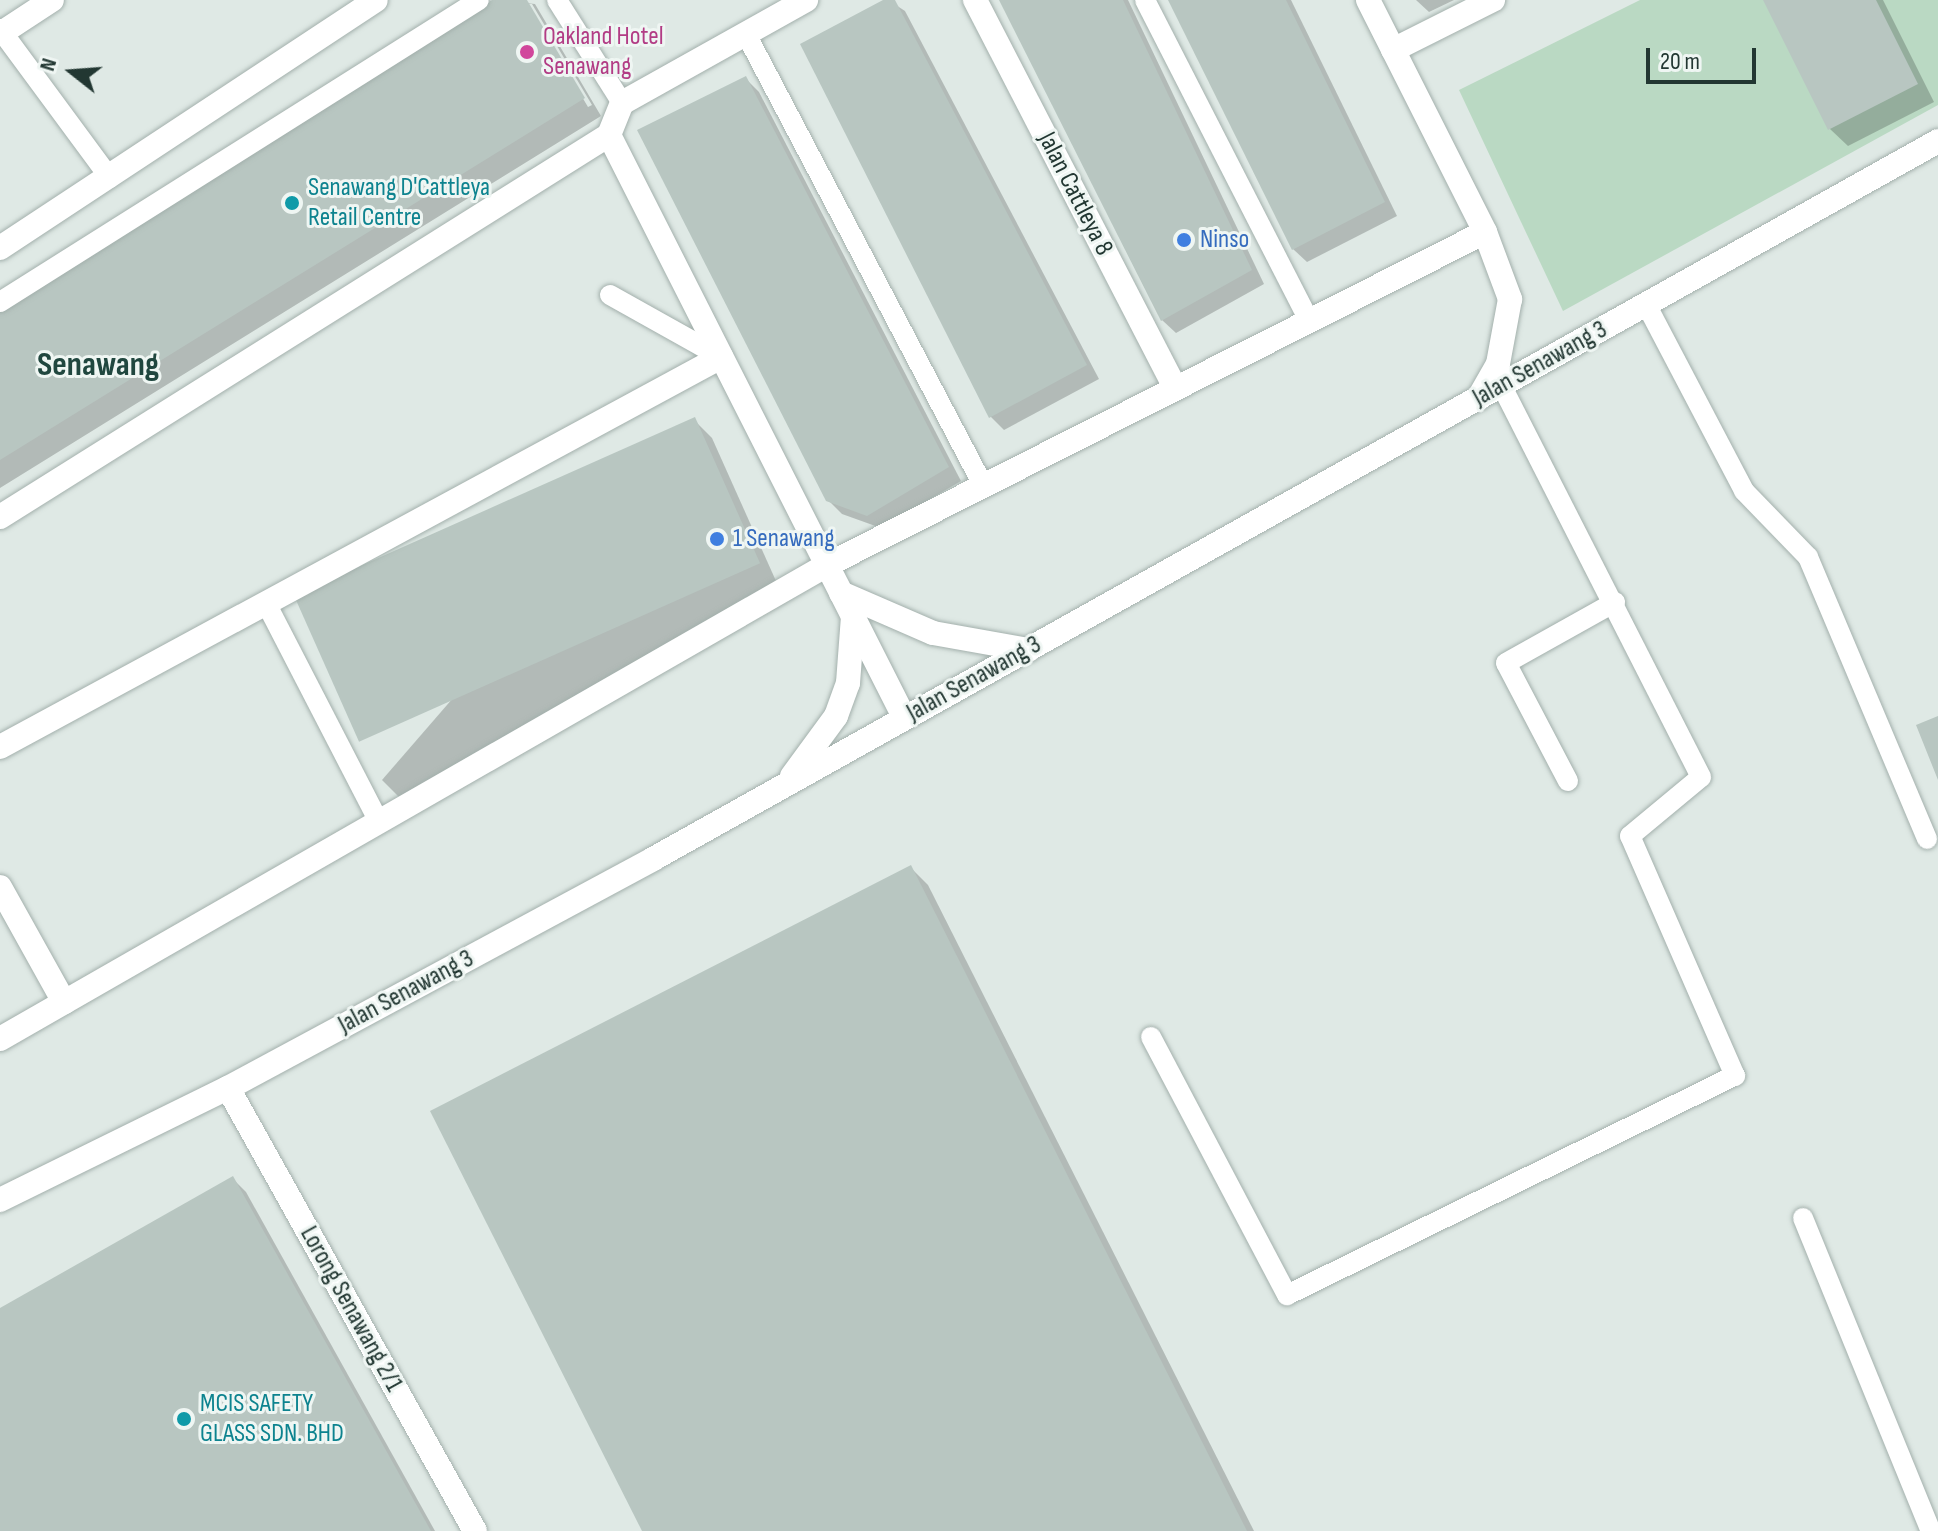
<!DOCTYPE html>
<html>
<head>
<meta charset="utf-8">
<style>
	body { margin:0 }
	#map { position:relative; width:1938px; height:1531px; overflow:hidden; background:#dfe9e5; font-family:"Sofia Sans Condensed",sans-serif }
	div>[style] { position:absolute }
	.green>* { inset:0; background:#bad9c3 }
	.shadow>* { inset:0; background:#0003 }
	.building>* { inset:0; background:#b8c6c1; transform-origin:0 0 }
	.roads { filter:drop-shadow(0 0 2px #a3b0ac) drop-shadow(0 0 2px #a3b0ac) }
	.service>* { height:20px; margin:-10px; padding:0 10px; transform-origin:10px; border-radius:10px; background:#fff }
	.minor>* { height:24px; margin:-12px; padding:0 12px; transform-origin:12px; border-radius:12px; background:#fff }
	.tertiary>* { height:24px; margin:-12px; padding:0 12px; transform-origin:12px; border-radius:12px; background:#fff }
	.dots>* { width:22px; height:22px; translate:-50% -50%; box-sizing:border-box; border:4px solid #eff6f3; border-radius:50% }
	span { translate:-50% -50%; white-space:nowrap; text-align:center; line-height:1.15; -webkit-text-stroke:6px #eff6f3; paint-order:stroke }
	.hotel-label { font-size:26px; color:#b23c85 }
	.left { translate:0 -50%; text-align:left }
	.culture-label { font-size:26px; color:#0d838f }
	.street-label { font-size:26px; color:#223732 }
	.shop-label { font-size:26px; color:#366cbe }
	.district-label { font-size:34px; color:#20473f; font-weight:700 }
	.north { position:absolute; left:32px; top:32px; width:80px; height:80px; -webkit-text-stroke:6px #eff6f3; paint-order:stroke; rotate:287deg; font-size:22px; font-weight:700; line-height:32px; text-align:center; color:#223732 }
	.north::after { content:''; display:block; margin:auto; width:28px; height:36px; background:#223732; clip-path:polygon(50% 0,100% 100%,50% 72%,0 100%) }
	.scale { position:absolute; left:1646px; top:48px; width:110px; height:36px; box-sizing:border-box; border:4px solid #223732; border-top:0; padding-left:10px; font-size:24px; line-height:28px; white-space:nowrap; color:#223732; -webkit-text-stroke:6px #eff6f3; paint-order:stroke }
</style>
</head>
<body>
<div id="map">
	<div class="green">
		<i style="clip-path:polygon(1640px 0,1938px 0,1938px 105px,1563px 311px,1459px 90px)"></i>
	</div>
	<div class="shadow">
		<i style="clip-path:polygon(evenodd,496px 0,535px 4px,601px 116px,0 488px,0 310px,496px 0,527px 4px,532px 4px,592px 105px,588px 107px,527px 4px)"></i>
		<i style="clip-path:polygon(888px 0,905px 11px,1099px 379px,1004px 430px,991px 417px)"></i>
		<i style="clip-path:polygon(1001px 0,1128px 0,1264px 284px,1176px 333px,1162px 320px)"></i>
		<i style="clip-path:polygon(1170px 0,1291px 0,1397px 216px,1307px 262px,1293px 249px)"></i>
		<i style="clip-path:polygon(1416px 0,1454px 0,1429px 12px)"></i>
		<i style="clip-path:polygon(1765px 0,1883px 0,1934px 102px,1848px 146px,1830px 129px)"></i>
		<i style="clip-path:polygon(746px 79px,759px 92px,961px 481px,881px 528px,842px 514px,828px 500px)"></i>
		<i style="clip-path:polygon(694px 420px,712px 438px,776px 581px,399px 797px,382px 780px)"></i>
		<i style="clip-path:polygon(911px 868px,928px 885px,1254px 1531px,644px 1531px)"></i>
		<i style="clip-path:polygon(233px 1179px,246px 1192px,435px 1531px,0 1531px,0 1310px)"></i>
	</div>
	<div class="building">
		<i style="clip-path:polygon(492px 0,527px 0,585px 98px,0 460px,0 308px)"></i>
		<i style="clip-path:polygon(883px 0,895px 0,1087px 365px,989px 418px,800px 44px)"></i>
		<i style="clip-path:polygon(999px 0,1123px 0,1252px 270px,1161px 321px)"></i>
		<i style="clip-path:polygon(1168px 0,1286px 0,1385px 202px,1292px 250px)"></i>
		<i style="clip-path:polygon(1763px 0,1876px 0,1918px 84px,1828px 130px)"></i>
		<i style="clip-path:polygon(746px 76px,949px 467px,867px 516px,826px 501px,637px 130px)"></i>
		<i style="left:695px;top:417px;width:160px;height:439px;rotate:66deg"></i>
		<i style="clip-path:polygon(1938px 716px,1938px 780px,1916px 725px)"></i>
		<i style="clip-path:polygon(911px 865px,1247px 1531px,642px 1531px,430px 1111px)"></i>
		<i style="clip-path:polygon(233px 1176px,431px 1531px,0 1531px,0 1308px)"></i>
	</div>
	<div class="roads">
		<div class="service">
			<i style="left:557px;top:0;width:122px;rotate:57.7deg"></i>
			<i style="left:1145px;top:0;width:360px;rotate:62.9deg"></i>
			<i style="left:0;top:29px;width:185px;rotate:53.6deg"></i>
			<i style="left:746px;top:34px;width:509px;rotate:62.28deg"></i>
			<i style="left:610px;top:295px;width:127px;rotate:29.2deg"></i>
			<i style="left:0;top:302px;width:566px;rotate:-32.23deg"></i>
			<i style="left:1646px;top:304px;width:211px;rotate:62.3deg"></i>
			<i style="left:1744px;top:491px;width:92px;rotate:45.9deg"></i>
			<i style="left:1808px;top:557px;width:306px;rotate:67.1deg"></i>
			<i style="left:266px;top:603px;width:246px;rotate:62.7deg"></i>
			<i style="left:1568px;top:781px;width:133px;rotate:-117.7deg"></i>
			<i style="left:1506px;top:663px;width:125px;rotate:-29.2deg"></i>
			<i style="left:1151px;top:1037px;width:292px;rotate:62.2deg"></i>
			<i style="left:1287px;top:1295px;width:499px;rotate:-26.1deg"></i>
			<i style="left:1735px;top:1076px;width:262px;rotate:-113.6deg"></i>
			<i style="left:1630px;top:836px;width:92px;rotate:-39.7deg"></i>
			<i style="left:1701px;top:777px;width:439px;rotate:-117deg"></i>
			<i style="left:1803px;top:1218px;width:338px;rotate:67.8deg"></i>
		</div>
		<div class="minor">
			<i style="left:975px;top:0;width:437px;rotate:62.7deg"></i>
			<i style="left:1368px;top:0;width:260px;rotate:63.2deg"></i>
			<i style="left:1485px;top:232px;width:72px;rotate:69.5deg"></i>
			<i style="left:1510px;top:299px;width:66px;rotate:100.5deg"></i>
			<i style="left:1498px;top:364px;width:40px;rotate:119.7deg"></i>
			<i style="left:0;top:34px;width:62px;rotate:-33.2deg"></i>
			<i style="left:1393px;top:50px;width:112px;rotate:-26.6deg"></i>
			<i style="left:609px;top:135px;width:652px;rotate:63.12deg"></i>
			<i style="left:0;top:248px;width:450px;rotate:-33.4deg"></i>
			<i style="left:0;top:517px;width:719px;rotate:-32.1deg"></i>
			<i style="left:609px;top:135px;width:35px;rotate:-68deg"></i>
			<i style="left:622px;top:103px;width:211px;rotate:-29.2deg"></i>
			<i style="left:0;top:747px;width:820px;rotate:-28.41deg"></i>
			<i style="left:0;top:887px;width:132px;rotate:60.9deg"></i>
			<i style="left:0;top:1039px;width:953px;rotate:-29.82deg"></i>
			<i style="left:827px;top:565px;width:737px;rotate:-26.84deg"></i>
			<i style="left:228px;top:1088px;width:507px;rotate:60.86deg"></i>
		</div>
		<div class="tertiary">
			<i style="left:841px;top:593px;width:100px;rotate:23.5deg"></i>
			<i style="left:933px;top:633px;width:97px;rotate:10.1deg"></i>
			<i style="left:792px;top:776px;width:74px;rotate:-53.7deg"></i>
			<i style="left:836px;top:716px;width:35px;rotate:-70deg"></i>
			<i style="left:848px;top:683px;width:66px;rotate:-85.7deg"></i>
			<i style="left:0;top:1200px;width:254px;rotate:-26.2deg"></i>
			<i style="left:228px;top:1088px;width:483px;rotate:-28.3deg"></i>
			<i style="left:653px;top:859px;width:1472px;rotate:-29.19deg"></i>
		</div>
	</div>
	<div class="dots">
		<i style="left:527px;top:52px;background:#d1479c"></i>
		<i style="left:292px;top:203px;background:#0f9aa8"></i>
		<i style="left:1184px;top:240px;background:#3f7fe0"></i>
		<i style="left:717px;top:539px;background:#3f7fe0"></i>
		<i style="left:184px;top:1419px;background:#0f9aa8"></i>
	</div>
	<div class="hotel-label">
		<span class="left" style="left:543px;top:52px">Oakland Hotel<br>Senawang</span>
	</div>
	<div class="culture-label">
		<span class="left" style="left:308px;top:203px">Senawang D'Cattleya<br>Retail Centre</span>
		<span class="left" style="left:200px;top:1419px">MCIS SAFETY<br>GLASS SDN. BHD</span>
	</div>
	<div class="street-label">
		<span style="left:1075px;top:194px;rotate:63deg">Jalan Cattleya 8</span>
		<span style="left:1540px;top:364px;rotate:-29deg">Jalan Senawang 3</span>
		<span style="left:974px;top:679px;rotate:-29deg">Jalan Senawang 3</span>
		<span style="left:406px;top:992px;rotate:-28deg">Jalan Senawang 3</span>
		<span style="left:351px;top:1309px;rotate:61deg">Lorong Senawang 2/1</span>
	</div>
	<div class="shop-label">
		<span class="left" style="left:1200px;top:240px">Ninso</span>
		<span class="left" style="left:733px;top:539px">1 Senawang</span>
	</div>
	<div class="district-label">
		<span style="left:98px;top:365px">Senawang</span>
	</div>
	<div class="north">N</div>
	<div class="scale">20 m</div>
</div>
</body>
</html>
